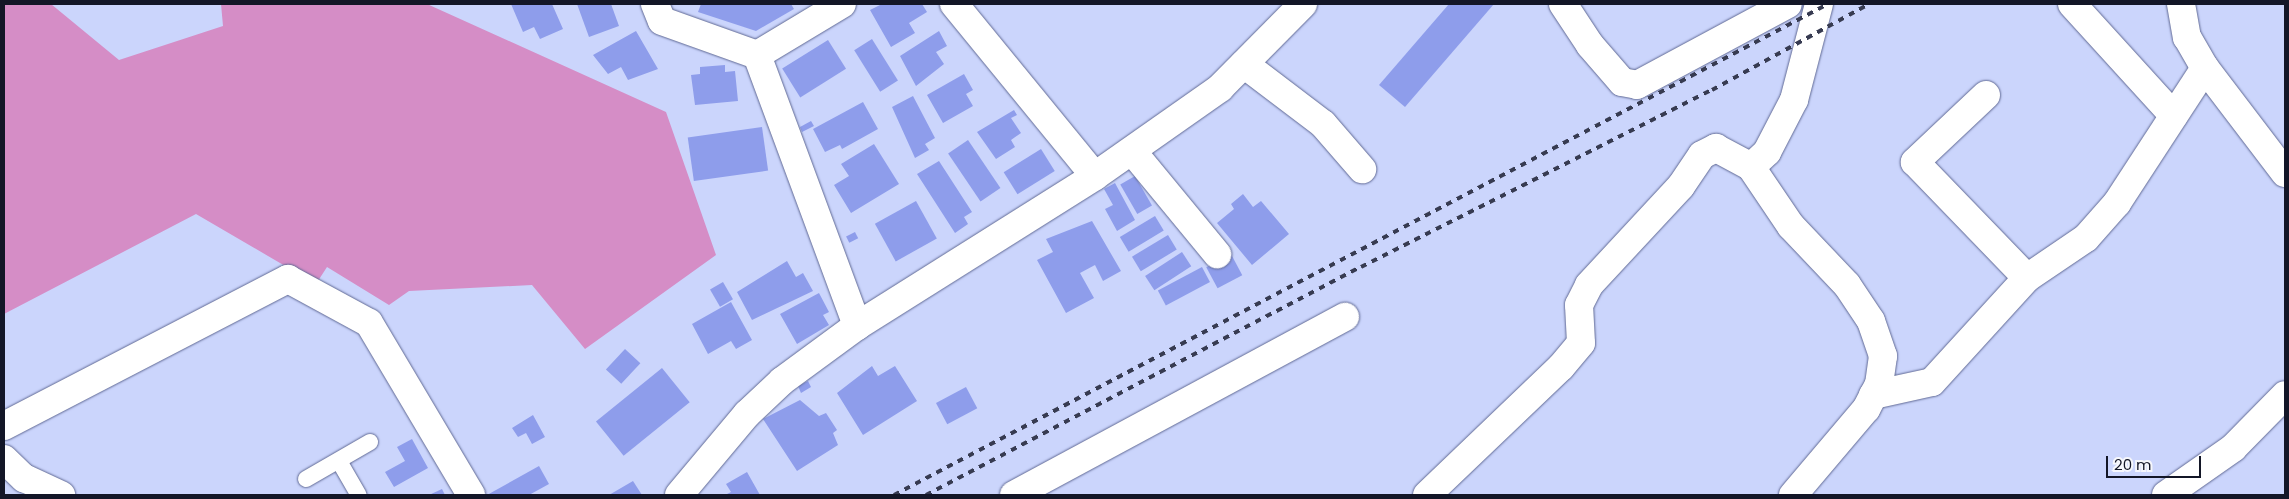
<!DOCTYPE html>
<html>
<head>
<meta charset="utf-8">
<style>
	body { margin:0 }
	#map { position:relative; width:2289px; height:499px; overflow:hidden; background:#cbd5fc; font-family:Poppins,sans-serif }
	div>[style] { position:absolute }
	.forest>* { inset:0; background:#d58dc6 }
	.building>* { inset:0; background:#8e9deb; transform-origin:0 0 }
	.roads { filter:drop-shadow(0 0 1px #606994) drop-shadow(0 0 1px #606994) }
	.service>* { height:16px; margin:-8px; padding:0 8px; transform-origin:8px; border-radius:8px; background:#fff }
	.minor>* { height:28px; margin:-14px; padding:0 14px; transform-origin:14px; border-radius:14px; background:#fff }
	.rail>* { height:4px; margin-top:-2px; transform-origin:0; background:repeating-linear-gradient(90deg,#373b51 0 6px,transparent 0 12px) }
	span { translate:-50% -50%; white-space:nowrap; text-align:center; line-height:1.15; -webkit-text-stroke:4.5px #f6f7fc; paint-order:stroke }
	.frame { position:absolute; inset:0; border:5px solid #131627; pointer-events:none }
	.scale { position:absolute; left:2106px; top:456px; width:95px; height:22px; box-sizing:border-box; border:2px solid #131627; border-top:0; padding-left:6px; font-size:15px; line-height:18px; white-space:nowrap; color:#131627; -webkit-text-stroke:4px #f6f7fc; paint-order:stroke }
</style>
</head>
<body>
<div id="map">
	<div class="forest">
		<i style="clip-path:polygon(4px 4px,51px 4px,119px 60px,223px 26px,221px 4px,427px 4px,666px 112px,716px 255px,585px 349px,532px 285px,409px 291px,389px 305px,327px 267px,316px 284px,196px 214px,4px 314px)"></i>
	</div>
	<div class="building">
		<i style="clip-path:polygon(511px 4px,552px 4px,563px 29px,540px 39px,534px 27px,523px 32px)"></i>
		<i style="clip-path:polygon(577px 4px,611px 4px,619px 26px,589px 37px)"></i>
		<i style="clip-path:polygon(701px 4px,791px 4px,794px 9px,756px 31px,698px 12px)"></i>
		<i style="clip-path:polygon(882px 4px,922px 4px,927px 12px,909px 23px,915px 33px,891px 47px,870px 10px)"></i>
		<i style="clip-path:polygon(1449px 4px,1494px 4px,1405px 107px,1379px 85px)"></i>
		<i style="clip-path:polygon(636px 31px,658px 69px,628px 80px,621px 67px,608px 74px,593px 55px)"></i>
		<i style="clip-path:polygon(939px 31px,947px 46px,936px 52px,944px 64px,916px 86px,900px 56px)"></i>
		<i style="left:872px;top:39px;width:49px;height:21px;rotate:58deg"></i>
		<i style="left:828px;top:40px;width:34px;height:54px;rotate:58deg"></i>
		<i style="clip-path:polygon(725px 65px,725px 72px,735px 71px,738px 101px,695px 105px,691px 75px,700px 74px,700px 67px)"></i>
		<i style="clip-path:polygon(964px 74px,973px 90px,966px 94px,973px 106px,943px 123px,927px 95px)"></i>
		<i style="clip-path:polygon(913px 96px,935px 138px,925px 144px,929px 150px,915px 158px,892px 107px)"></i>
		<i style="clip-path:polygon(863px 102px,878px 129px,842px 149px,840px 145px,825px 152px,813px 129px)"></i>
		<i style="clip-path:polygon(1014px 110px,1017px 115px,1011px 118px,1021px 133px,1011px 140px,1015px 147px,996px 159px,977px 132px)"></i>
		<i style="clip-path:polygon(811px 121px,814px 126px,802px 132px,800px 127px)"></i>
		<i style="left:762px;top:127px;width:44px;height:75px;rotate:82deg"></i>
		<i style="left:968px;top:140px;width:58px;height:24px;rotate:56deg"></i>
		<i style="clip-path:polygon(874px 144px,899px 184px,851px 213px,834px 185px,849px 176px,841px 164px)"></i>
		<i style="left:1041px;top:149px;width:26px;height:44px;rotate:58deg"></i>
		<i style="clip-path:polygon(939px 161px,972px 212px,964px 217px,968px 224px,955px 233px,917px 174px)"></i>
		<i style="left:1135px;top:176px;width:34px;height:17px;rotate:60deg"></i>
		<i style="clip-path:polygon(1115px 183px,1135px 220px,1117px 231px,1105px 209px,1113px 205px,1104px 189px)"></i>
		<i style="clip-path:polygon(1243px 194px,1253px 207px,1261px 201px,1289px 234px,1252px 265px,1217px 223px,1234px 209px,1231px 204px)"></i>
		<i style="left:916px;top:201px;width:43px;height:47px;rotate:61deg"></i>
		<i style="left:1155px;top:216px;width:17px;height:41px;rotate:59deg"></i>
		<i style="clip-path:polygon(1092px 221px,1121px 271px,1103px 281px,1095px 265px,1080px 273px,1094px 298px,1066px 313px,1037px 260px,1053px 252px,1046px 239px)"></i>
		<i style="left:855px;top:232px;width:7px;height:10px;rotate:63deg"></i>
		<i style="left:1168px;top:235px;width:17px;height:42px;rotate:59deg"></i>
		<i style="left:1182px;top:252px;width:17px;height:44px;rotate:57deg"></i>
		<i style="left:1231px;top:254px;width:24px;height:28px;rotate:62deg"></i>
		<i style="clip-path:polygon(787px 261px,796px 277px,803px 273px,813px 291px,752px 320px,737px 292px)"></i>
		<i style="left:1202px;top:267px;width:17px;height:50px;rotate:62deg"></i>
		<i style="left:723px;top:282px;width:20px;height:15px;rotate:60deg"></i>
		<i style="clip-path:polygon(819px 293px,829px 312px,823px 315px,829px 325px,797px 344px,780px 314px)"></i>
		<i style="clip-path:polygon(731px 302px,752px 340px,736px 349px,731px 341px,708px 354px,692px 324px)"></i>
		<i style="left:625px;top:349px;width:21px;height:28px;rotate:43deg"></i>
		<i style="clip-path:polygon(872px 366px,878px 376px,895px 366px,917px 401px,863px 435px,837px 393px)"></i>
		<i style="left:662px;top:368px;width:44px;height:85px;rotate:51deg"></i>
		<i style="clip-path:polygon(808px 381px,811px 387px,801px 393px,798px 386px)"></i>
		<i style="left:966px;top:387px;width:24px;height:34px;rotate:62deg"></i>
		<i style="clip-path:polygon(800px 400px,819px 416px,826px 413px,837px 430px,833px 433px,838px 445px,797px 471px,763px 419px)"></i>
		<i style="clip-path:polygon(533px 415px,545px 437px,532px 444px,526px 433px,518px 437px,512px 428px)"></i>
		<i style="clip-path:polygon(412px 439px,428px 468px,394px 487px,385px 472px,405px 461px,397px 447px)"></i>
		<i style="clip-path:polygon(539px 466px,549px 484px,529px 495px,487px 495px)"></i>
		<i style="clip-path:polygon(747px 472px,760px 495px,725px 495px,731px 492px,726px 484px)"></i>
		<i style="clip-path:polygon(633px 481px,642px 495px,609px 495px)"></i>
		<i style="clip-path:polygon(442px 489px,445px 495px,429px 495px)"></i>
	</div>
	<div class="roads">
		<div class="service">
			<i style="left:339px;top:461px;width:39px;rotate:60deg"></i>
			<i style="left:306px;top:479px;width:74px;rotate:-30deg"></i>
		</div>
		<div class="minor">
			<i style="left:655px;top:4px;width:18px;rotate:68deg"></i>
			<i style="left:662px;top:21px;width:101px;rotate:19.7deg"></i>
			<i style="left:757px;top:55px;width:289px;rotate:69.7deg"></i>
			<i style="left:954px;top:4px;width:222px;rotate:50.7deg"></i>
			<i style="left:1563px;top:4px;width:49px;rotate:56.6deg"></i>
			<i style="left:1590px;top:45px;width:49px;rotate:49.1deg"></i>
			<i style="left:1622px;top:82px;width:15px;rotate:11deg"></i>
			<i style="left:1637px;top:85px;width:171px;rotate:-28.2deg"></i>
			<i style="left:2072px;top:4px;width:151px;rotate:47.7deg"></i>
			<i style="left:2181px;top:4px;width:34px;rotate:80deg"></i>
			<i style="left:2187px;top:37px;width:36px;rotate:60deg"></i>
			<i style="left:2205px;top:68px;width:132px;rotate:52.7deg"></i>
			<i style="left:757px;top:55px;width:99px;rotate:-31deg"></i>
			<i style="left:1244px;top:64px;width:99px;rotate:37.2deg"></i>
			<i style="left:1323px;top:124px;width:60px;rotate:49.1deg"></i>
			<i style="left:1986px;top:95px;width:98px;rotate:136.7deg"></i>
			<i style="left:1915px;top:162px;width:161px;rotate:46deg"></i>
			<i style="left:1132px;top:151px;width:134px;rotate:50.5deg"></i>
			<i style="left:1751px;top:167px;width:22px;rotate:-43deg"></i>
			<i style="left:1767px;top:152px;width:59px;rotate:-62.6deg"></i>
			<i style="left:1794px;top:100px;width:99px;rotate:-75.4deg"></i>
			<i style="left:1873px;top:395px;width:60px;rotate:-12.4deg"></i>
			<i style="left:1932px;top:382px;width:141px;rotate:-47.6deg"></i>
			<i style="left:2027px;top:278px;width:71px;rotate:-34.1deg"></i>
			<i style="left:2086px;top:238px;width:47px;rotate:-48.5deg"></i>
			<i style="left:2117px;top:203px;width:161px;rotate:-56.9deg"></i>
			<i style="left:4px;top:426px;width:320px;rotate:-27.4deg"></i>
			<i style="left:288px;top:279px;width:92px;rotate:28.5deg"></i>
			<i style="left:369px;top:323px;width:200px;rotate:59.3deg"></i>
			<i style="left:4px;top:459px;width:28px;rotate:44deg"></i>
			<i style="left:24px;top:478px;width:41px;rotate:24.7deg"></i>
			<i style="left:679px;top:495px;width:106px;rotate:-50deg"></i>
			<i style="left:747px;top:414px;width:48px;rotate:-43.3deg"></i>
			<i style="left:782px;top:381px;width:93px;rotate:-36.3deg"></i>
			<i style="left:857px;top:326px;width:281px;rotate:-32.2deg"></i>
			<i style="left:1095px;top:176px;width:153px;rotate:-35.1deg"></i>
			<i style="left:1220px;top:88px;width:118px;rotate:-45.3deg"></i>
			<i style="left:1014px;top:495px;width:376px;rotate:-28.3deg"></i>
			<i style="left:1427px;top:495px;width:185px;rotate:-43.7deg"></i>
			<i style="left:1561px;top:367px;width:31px;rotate:-50deg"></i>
			<i style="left:1581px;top:343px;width:38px;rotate:-93deg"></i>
			<i style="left:1579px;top:305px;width:22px;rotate:-63deg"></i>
			<i style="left:1589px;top:285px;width:135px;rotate:-47.1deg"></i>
			<i style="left:1681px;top:186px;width:37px;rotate:-56deg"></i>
			<i style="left:1702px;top:155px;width:16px;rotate:-27deg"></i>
			<i style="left:1716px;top:148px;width:40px;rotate:28deg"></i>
			<i style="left:1751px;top:167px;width:71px;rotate:55.9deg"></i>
			<i style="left:1791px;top:226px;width:81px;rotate:46.5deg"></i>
			<i style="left:1847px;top:285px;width:43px;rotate:56.3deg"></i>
			<i style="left:1871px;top:321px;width:37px;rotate:71deg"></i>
			<i style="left:1883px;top:356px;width:28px;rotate:98deg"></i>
			<i style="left:1879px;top:384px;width:28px;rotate:117deg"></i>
			<i style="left:1866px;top:409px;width:113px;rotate:130.3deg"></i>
			<i style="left:2166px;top:495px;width:82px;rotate:-35deg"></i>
			<i style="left:2233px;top:448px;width:74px;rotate:-45.5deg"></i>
		</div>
	</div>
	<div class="rail">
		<i style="left:894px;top:495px;width:1055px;rotate:-27.73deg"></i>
		<i style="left:926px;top:495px;width:491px;rotate:-27.7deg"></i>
		<i style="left:1361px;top:267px;width:393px;rotate:-26.8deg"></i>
		<i style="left:1712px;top:90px;width:179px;rotate:-28.7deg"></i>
	</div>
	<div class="frame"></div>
	<div class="scale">20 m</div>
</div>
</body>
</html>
